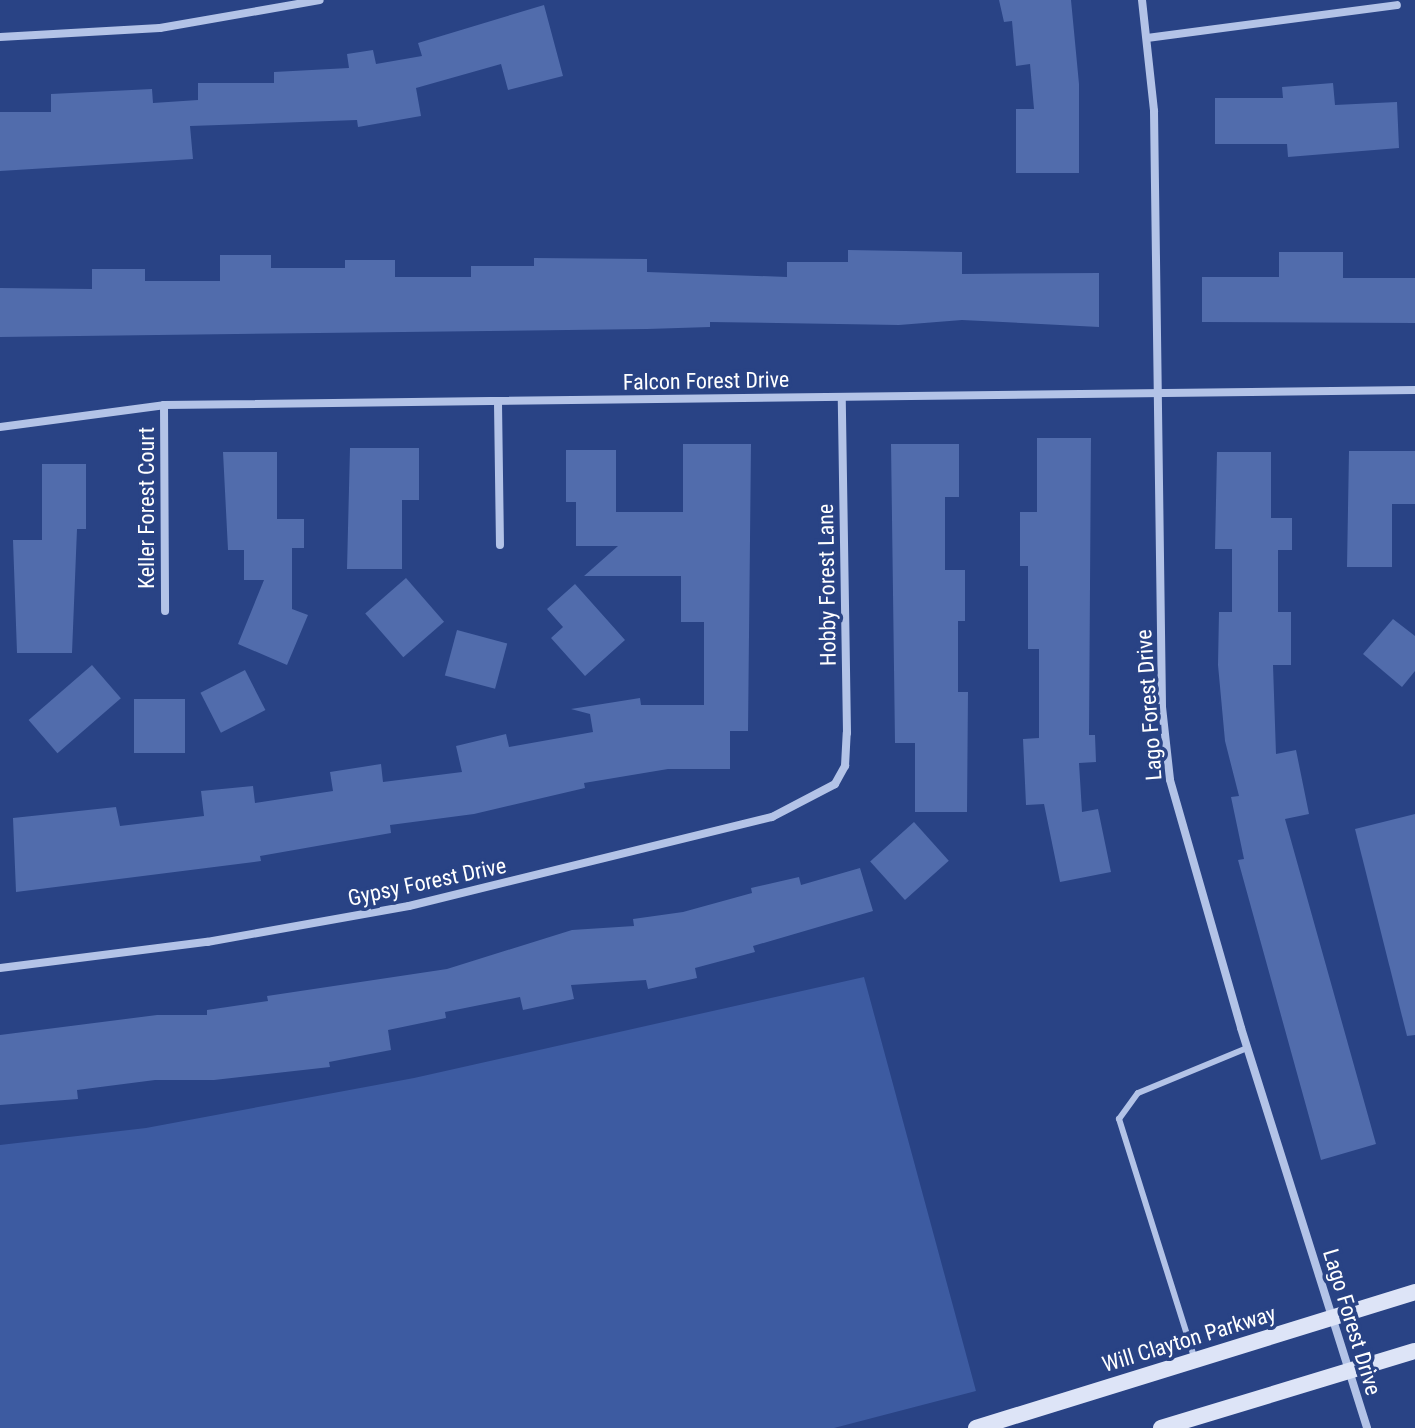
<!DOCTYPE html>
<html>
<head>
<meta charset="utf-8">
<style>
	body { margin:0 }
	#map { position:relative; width:1415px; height:1428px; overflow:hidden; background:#294385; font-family:"Roboto Condensed",sans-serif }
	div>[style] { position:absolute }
	.green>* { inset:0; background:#3d5ba1 }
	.building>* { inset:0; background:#516cac; transform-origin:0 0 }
	.lane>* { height:6px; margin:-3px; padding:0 3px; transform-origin:3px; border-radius:3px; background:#b3c3e7 }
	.street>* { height:8px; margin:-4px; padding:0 4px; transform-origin:4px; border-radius:4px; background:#b3c3e7 }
	.secondary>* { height:16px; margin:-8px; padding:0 8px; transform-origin:8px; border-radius:8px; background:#dde4f7 }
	span { translate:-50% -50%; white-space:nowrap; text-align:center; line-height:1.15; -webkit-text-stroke:7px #294385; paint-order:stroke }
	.street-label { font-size:22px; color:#fff }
</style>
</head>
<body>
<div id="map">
	<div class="green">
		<i style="clip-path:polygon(864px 977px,976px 1391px,834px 1428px,0 1428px,0 1145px,146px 1128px,414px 1078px)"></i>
	</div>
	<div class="building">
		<i style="clip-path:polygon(999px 0,1071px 0,1079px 84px,1079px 173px,1016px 173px,1016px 109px,1034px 109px,1030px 64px,1016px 66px,1012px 21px,1004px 22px)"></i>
		<i style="clip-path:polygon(544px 5px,563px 76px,508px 90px,501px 64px,416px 88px,421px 116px,358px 127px,357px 120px,190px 126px,193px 159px,0 171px,0 112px,51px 112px,51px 94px,152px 89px,153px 103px,198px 100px,198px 83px,274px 83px,274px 72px,349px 68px,347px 54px,373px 50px,376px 64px,422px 56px,418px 43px)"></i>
		<i style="clip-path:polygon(1333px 83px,1335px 105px,1397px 102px,1399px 148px,1288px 157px,1287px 144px,1215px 144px,1215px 98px,1283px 98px,1282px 87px)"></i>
		<i style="clip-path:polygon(848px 250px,962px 252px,962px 274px,1099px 273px,1099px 327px,962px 320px,899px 325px,710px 322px,710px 327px,647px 329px,0 337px,0 288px,92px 289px,92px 269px,145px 269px,145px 281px,220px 281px,220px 255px,271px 255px,271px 268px,345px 268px,345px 260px,395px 260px,395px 277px,471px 277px,471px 266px,534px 266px,534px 258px,647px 259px,647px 272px,787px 277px,787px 262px,848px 262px)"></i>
		<i style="clip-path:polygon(1279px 252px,1343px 252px,1343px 278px,1415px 278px,1415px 323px,1202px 322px,1202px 277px,1279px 277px)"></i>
		<i style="clip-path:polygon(1037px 438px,1091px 438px,1089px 735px,1095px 735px,1096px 762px,1079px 763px,1082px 812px,1098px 809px,1111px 872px,1060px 882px,1044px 804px,1026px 805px,1023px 739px,1039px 738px,1039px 649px,1028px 649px,1028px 566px,1020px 566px,1020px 512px,1037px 512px)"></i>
		<i style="clip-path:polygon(683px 444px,751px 444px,748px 731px,730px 731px,730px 769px,668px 769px,584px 783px,585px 788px,474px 814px,390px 825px,391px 833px,260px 856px,261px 861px,16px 892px,13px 818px,116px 807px,120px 826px,204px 816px,201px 791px,253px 786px,255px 803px,333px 791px,330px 772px,381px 764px,383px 782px,462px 772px,456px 746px,506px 734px,509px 747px,593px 732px,590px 714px,571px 709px,640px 698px,641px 705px,704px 705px,704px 622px,681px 622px,681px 576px,584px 576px,618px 546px,576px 546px,576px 502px,566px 502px,566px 450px,616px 450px,616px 512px,683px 512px)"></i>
		<i style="clip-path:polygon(891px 444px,959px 444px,959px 497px,945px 497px,945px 570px,965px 570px,965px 621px,958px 621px,958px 692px,968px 692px,967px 812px,915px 812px,915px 743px,895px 743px)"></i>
		<i style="clip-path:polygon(350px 448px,419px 448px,419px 500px,402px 500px,402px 569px,347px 569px)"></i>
		<i style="clip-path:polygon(1349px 451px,1415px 451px,1415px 504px,1392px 504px,1392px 567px,1347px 567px)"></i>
		<i style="clip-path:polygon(223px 452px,277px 452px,277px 519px,304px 519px,304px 548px,292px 548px,292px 609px,308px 615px,287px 665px,238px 644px,264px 580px,244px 580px,244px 550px,228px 550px)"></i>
		<i style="clip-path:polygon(1217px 452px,1271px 452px,1271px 518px,1292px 518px,1292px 550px,1278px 550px,1278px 612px,1291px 612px,1291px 665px,1273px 665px,1276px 754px,1296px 750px,1309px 814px,1285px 819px,1376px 1144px,1321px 1160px,1238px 860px,1244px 859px,1231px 797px,1239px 796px,1225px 741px,1218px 665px,1219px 612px,1232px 612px,1232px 549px,1215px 549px)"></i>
		<i style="clip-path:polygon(42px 464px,86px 464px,86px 529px,77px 529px,72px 653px,17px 653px,13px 540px,42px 540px)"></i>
		<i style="left:406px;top:578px;width:58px;height:54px;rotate:49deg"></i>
		<i style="clip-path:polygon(575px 584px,625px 640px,585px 676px,551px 638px,563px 627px,547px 609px)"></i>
		<i style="clip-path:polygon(1393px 619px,1415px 636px,1415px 671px,1402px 687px,1363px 654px)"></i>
		<i style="left:457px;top:630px;width:52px;height:47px;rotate:15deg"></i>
		<i style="left:92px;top:665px;width:44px;height:84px;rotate:49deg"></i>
		<i style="left:245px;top:670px;width:45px;height:50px;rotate:63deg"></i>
		<i style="left:134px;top:699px;width:51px;height:54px"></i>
		<i style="clip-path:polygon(1415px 814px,1415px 1035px,1407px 1036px,1355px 829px)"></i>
		<i style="left:914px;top:822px;width:52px;height:59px;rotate:48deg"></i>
		<i style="clip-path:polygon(860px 868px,873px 911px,753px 946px,755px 952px,695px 968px,697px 978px,648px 989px,646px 980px,571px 985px,574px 999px,523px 1010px,520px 997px,445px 1012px,446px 1018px,388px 1030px,391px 1050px,329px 1062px,330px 1067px,214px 1080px,155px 1080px,77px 1090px,78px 1099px,0 1105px,0 1035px,157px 1015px,207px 1015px,207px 1010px,268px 1001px,267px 996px,447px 969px,572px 930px,634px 926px,633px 919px,683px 912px,752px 893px,751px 888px,799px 877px,801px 885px)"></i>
	</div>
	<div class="lane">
		<i style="left:1195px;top:1360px;width:253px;rotate:-107.5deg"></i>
		<i style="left:1119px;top:1119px;width:32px;rotate:-54deg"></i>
		<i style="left:1138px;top:1093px;width:118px;rotate:-22.4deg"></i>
	</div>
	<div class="street">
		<i style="left:1142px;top:0;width:112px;rotate:83.8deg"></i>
		<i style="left:1154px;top:111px;width:596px;rotate:89.23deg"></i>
		<i style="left:1162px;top:707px;width:73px;rotate:83.7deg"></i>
		<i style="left:1170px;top:780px;width:258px;rotate:74deg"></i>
		<i style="left:1241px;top:1028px;width:419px;rotate:72.5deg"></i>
		<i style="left:0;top:37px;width:160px;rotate:-3.2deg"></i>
		<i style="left:160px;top:28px;width:162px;rotate:-9.9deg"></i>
		<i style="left:1147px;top:38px;width:252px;rotate:-7.5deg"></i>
		<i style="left:498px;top:403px;width:142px;rotate:89.2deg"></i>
		<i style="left:164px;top:405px;width:206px;rotate:89.7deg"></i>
		<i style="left:0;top:427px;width:165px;rotate:-7.6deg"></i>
		<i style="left:164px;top:405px;width:1251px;rotate:-0.69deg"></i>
		<i style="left:0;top:968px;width:209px;rotate:-7.2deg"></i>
		<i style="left:207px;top:942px;width:205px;rotate:-10.1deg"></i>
		<i style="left:409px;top:906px;width:374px;rotate:-13.8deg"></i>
		<i style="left:772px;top:817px;width:71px;rotate:-27.6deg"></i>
		<i style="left:835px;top:784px;width:21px;rotate:-61deg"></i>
		<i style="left:845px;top:766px;width:33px;rotate:-87deg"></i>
		<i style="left:847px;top:733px;width:336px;rotate:-90.9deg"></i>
	</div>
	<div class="secondary">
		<i style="left:976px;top:1428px;width:460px;rotate:-17.2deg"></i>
		<i style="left:1161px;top:1428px;width:265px;rotate:-16.9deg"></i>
	</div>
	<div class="street-label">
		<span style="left:706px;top:381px;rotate:-1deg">Falcon Forest Drive</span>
		<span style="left:147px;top:508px;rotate:-90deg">Keller Forest Court</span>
		<span style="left:827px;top:585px;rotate:-91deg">Hobby Forest Lane</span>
		<span style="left:1149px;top:705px;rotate:-94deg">Lago Forest Drive</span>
		<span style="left:427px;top:882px;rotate:-12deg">Gypsy Forest Drive</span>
		<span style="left:1352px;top:1322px;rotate:73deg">Lago Forest Drive</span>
		<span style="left:1189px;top:1339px;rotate:-17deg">Will Clayton Parkway</span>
	</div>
</div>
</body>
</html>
